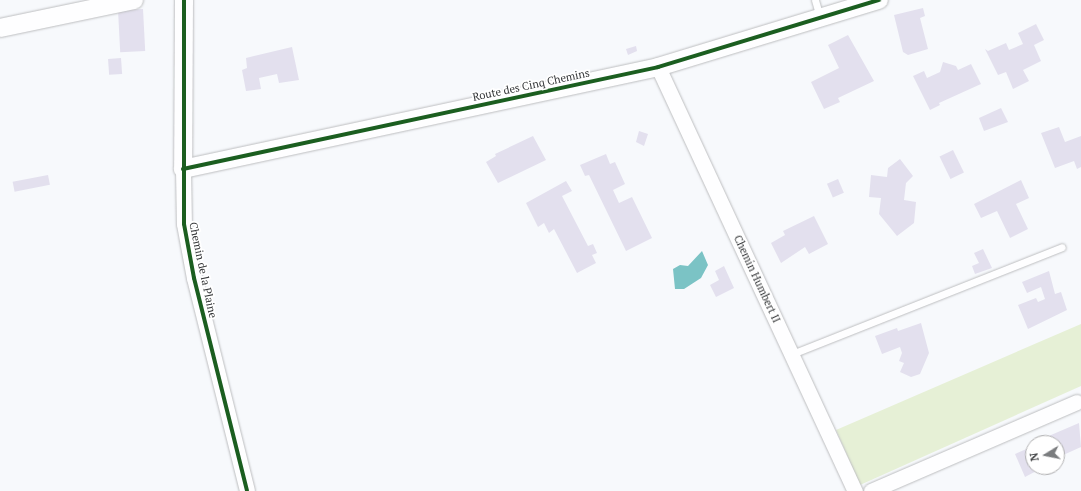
<!DOCTYPE html>
<html>
<head>
<meta charset="utf-8">
<style>
	body { margin:0 }
	#map { position:relative; width:1081px; height:491px; overflow:hidden; background:#f7f9fc; font-family:"PT Serif",serif }
	div>[style] { position:absolute }
	.green>* { inset:0; background:#e6f0d6 }
	.water>* { inset:0; background:#7bc3c5 }
	.building>* { inset:0; background:#e3e0ee; transform-origin:0 0 }
	.roads { filter:drop-shadow(0 0 1px #bdbec0) drop-shadow(0 0 1px #bdbec0) }
	.service>* { height:7px; margin:-3.5px; padding:0 3.5px; transform-origin:3.5px; border-radius:3.5px; background:#fefeff }
	.minor>* { height:15px; margin:-7.5px; padding:0 7.5px; transform-origin:7.5px; border-radius:7.5px; background:#fefeff }
	.tertiary>* { height:18px; margin:-9px; padding:0 9px; transform-origin:9px; border-radius:9px; background:#fefeff }
	.cycleway>* { height:4px; margin:-2px; padding:0 2px; transform-origin:2px; border-radius:2px; background:#1b5e20 }
	span { translate:-50% -50%; white-space:nowrap; text-align:center; line-height:1.15; -webkit-text-stroke:3.5px #fff; paint-order:stroke }
	.street-label { font-size:11px; color:#36383a }
	.north { position:absolute; left:1025px; top:435px; width:40px; height:40px; box-sizing:border-box; background:#fff; border:1px solid #afafb0; border-radius:50%; rotate:260deg; font-size:11px; font-weight:700; line-height:16px; text-align:center; color:#36383a }
	.north::after { content:''; display:block; margin:auto; width:14px; height:18px; background:#7a7c7e; clip-path:polygon(50% 0,100% 100%,50% 72%,0 100%) }
</style>
</head>
<body>
<div id="map">
	<div class="green">
		<i style="clip-path:polygon(1081px 324px,1081px 386px,860px 485px,836px 430px)"></i>
	</div>
	<div class="water">
		<i style="clip-path:polygon(702px 251px,708px 265px,701px 278px,684px 289px,675px 289px,673px 269px,680px 265px,688px 266px)"></i>
	</div>
	<div class="building">
		<i style="clip-path:polygon(923px 8px,925px 16px,920px 18px,928px 49px,908px 55px,903px 52px,894px 15px)"></i>
		<i style="left:143px;top:9px;width:42px;height:25px;rotate:87deg"></i>
		<i style="clip-path:polygon(1036px 24px,1044px 40px,1034px 45px,1041px 61px,1023px 70px,1029px 81px,1013px 89px,1006px 72px,998px 75px,985px 49px,988px 51px,1006px 43px,1009px 50px,1023px 44px,1018px 33px)"></i>
		<i style="clip-path:polygon(848px 35px,874px 81px,838px 98px,840px 102px,824px 109px,811px 82px,839px 68px,828px 45px)"></i>
		<i style="clip-path:polygon(636px 46px,637px 51px,628px 55px,626px 49px)"></i>
		<i style="clip-path:polygon(292px 47px,299px 80px,279px 83px,277px 74px,259px 78px,261px 89px,246px 91px,242px 70px,247px 68px,246px 58px)"></i>
		<i style="left:121px;top:58px;width:16px;height:13px;rotate:86deg"></i>
		<i style="clip-path:polygon(943px 62px,956px 66px,958px 70px,971px 64px,981px 84px,939px 103px,940px 105px,930px 110px,913px 76px,924px 71px,927px 78px,940px 72px)"></i>
		<i style="clip-path:polygon(1001px 108px,1008px 122px,984px 131px,979px 118px)"></i>
		<i style="clip-path:polygon(1059px 127px,1065px 142px,1081px 136px,1081px 167px,1077px 169px,1074px 161px,1055px 168px,1041px 133px)"></i>
		<i style="clip-path:polygon(639px 131px,648px 134px,644px 146px,636px 142px)"></i>
		<i style="clip-path:polygon(533px 136px,546px 160px,498px 183px,486px 162px,496px 156px,495px 154px)"></i>
		<i style="left:953px;top:150px;width:25px;height:15px;rotate:64deg"></i>
		<i style="clip-path:polygon(606px 154px,610px 164px,615px 162px,625px 184px,613px 190px,619px 203px,632px 197px,652px 238px,626px 251px,589px 175px,585px 176px,580px 165px)"></i>
		<i style="clip-path:polygon(900px 159px,913px 176px,906px 183px,904px 200px,916px 202px,914px 223px,897px 236px,879px 214px,881px 198px,869px 197px,871px 175px,887px 177px,888px 168px)"></i>
		<i style="left:48px;top:175px;width:10px;height:36px;rotate:79deg"></i>
		<i style="left:838px;top:179px;width:15px;height:12px;rotate:67deg"></i>
		<i style="clip-path:polygon(1021px 180px,1029px 198px,1016px 204px,1028px 229px,1010px 238px,997px 211px,981px 218px,974px 204px)"></i>
		<i style="clip-path:polygon(566px 181px,572px 191px,562px 196px,588px 246px,593px 244px,597px 253px,592px 255px,596px 263px,577px 273px,554px 229px,549px 233px,544px 223px,538px 227px,526px 203px)"></i>
		<i style="clip-path:polygon(814px 216px,828px 244px,809px 254px,805px 247px,781px 263px,771px 243px,785px 235px,783px 231px)"></i>
		<i style="clip-path:polygon(983px 249px,992px 268px,975px 274px,972px 266px,979px 263px,974px 253px)"></i>
		<i style="clip-path:polygon(724px 266px,734px 288px,716px 297px,710px 285px,719px 280px,715px 271px)"></i>
		<i style="clip-path:polygon(1049px 271px,1055px 294px,1061px 292px,1067px 310px,1028px 329px,1018px 305px,1036px 298px,1038px 302px,1045px 299px,1041px 287px,1027px 293px,1022px 282px)"></i>
		<i style="clip-path:polygon(921px 323px,929px 353px,920px 374px,911px 377px,900px 372px,904px 363px,899px 361px,902px 353px,900px 347px,882px 354px,875px 336px,897px 328px,898px 331px)"></i>
		<i style="clip-path:polygon(1079px 423px,1081px 447px,1061px 456px,1062px 459px,1057px 461px,1057px 443px,1033px 443px,1033px 467px,1044px 467px,1025px 477px,1015px 454px,1031px 447px,1030px 444px)"></i>
	</div>
	<div class="roads">
		<div class="service">
			<i style="left:815px;top:0;width:18px;rotate:74deg"></i>
			<i style="left:792px;top:354px;width:290px;rotate:-21.6deg"></i>
		</div>
		<div class="minor">
			<i style="left:658px;top:67px;width:468px;rotate:65.1deg"></i>
			<i style="left:183px;top:169px;width:55px;rotate:89deg"></i>
			<i style="left:184px;top:224px;width:55px;rotate:79.5deg"></i>
			<i style="left:194px;top:278px;width:219px;rotate:76deg"></i>
			<i style="left:871px;top:491px;width:224px;rotate:-23.4deg"></i>
		</div>
		<div class="tertiary">
			<i style="left:184px;top:0;width:169px;rotate:90.3deg"></i>
			<i style="left:183px;top:169px;width:486px;rotate:-12.1deg"></i>
			<i style="left:658px;top:67px;width:231px;rotate:-16.9deg"></i>
			<i style="left:0;top:28px;width:137px;rotate:-11.8deg"></i>
		</div>
	</div>
	<div class="cycleway">
		<i style="left:184px;top:0;width:224px;rotate:90deg"></i>
		<i style="left:184px;top:224px;width:55px;rotate:79.5deg"></i>
		<i style="left:194px;top:278px;width:219px;rotate:76deg"></i>
		<i style="left:183px;top:169px;width:486px;rotate:-12.1deg"></i>
		<i style="left:658px;top:67px;width:231px;rotate:-16.9deg"></i>
	</div>
	<div class="street-label">
		<span style="left:531px;top:85px;rotate:-12deg">Route des Cinq Chemins</span>
		<span style="left:203px;top:270px;rotate:78deg">Chemin de la Plaine</span>
		<span style="left:757px;top:279px;rotate:65deg">Chemin Humbert II</span>
	</div>
	<div class="north">N</div>
</div>
</body>
</html>
